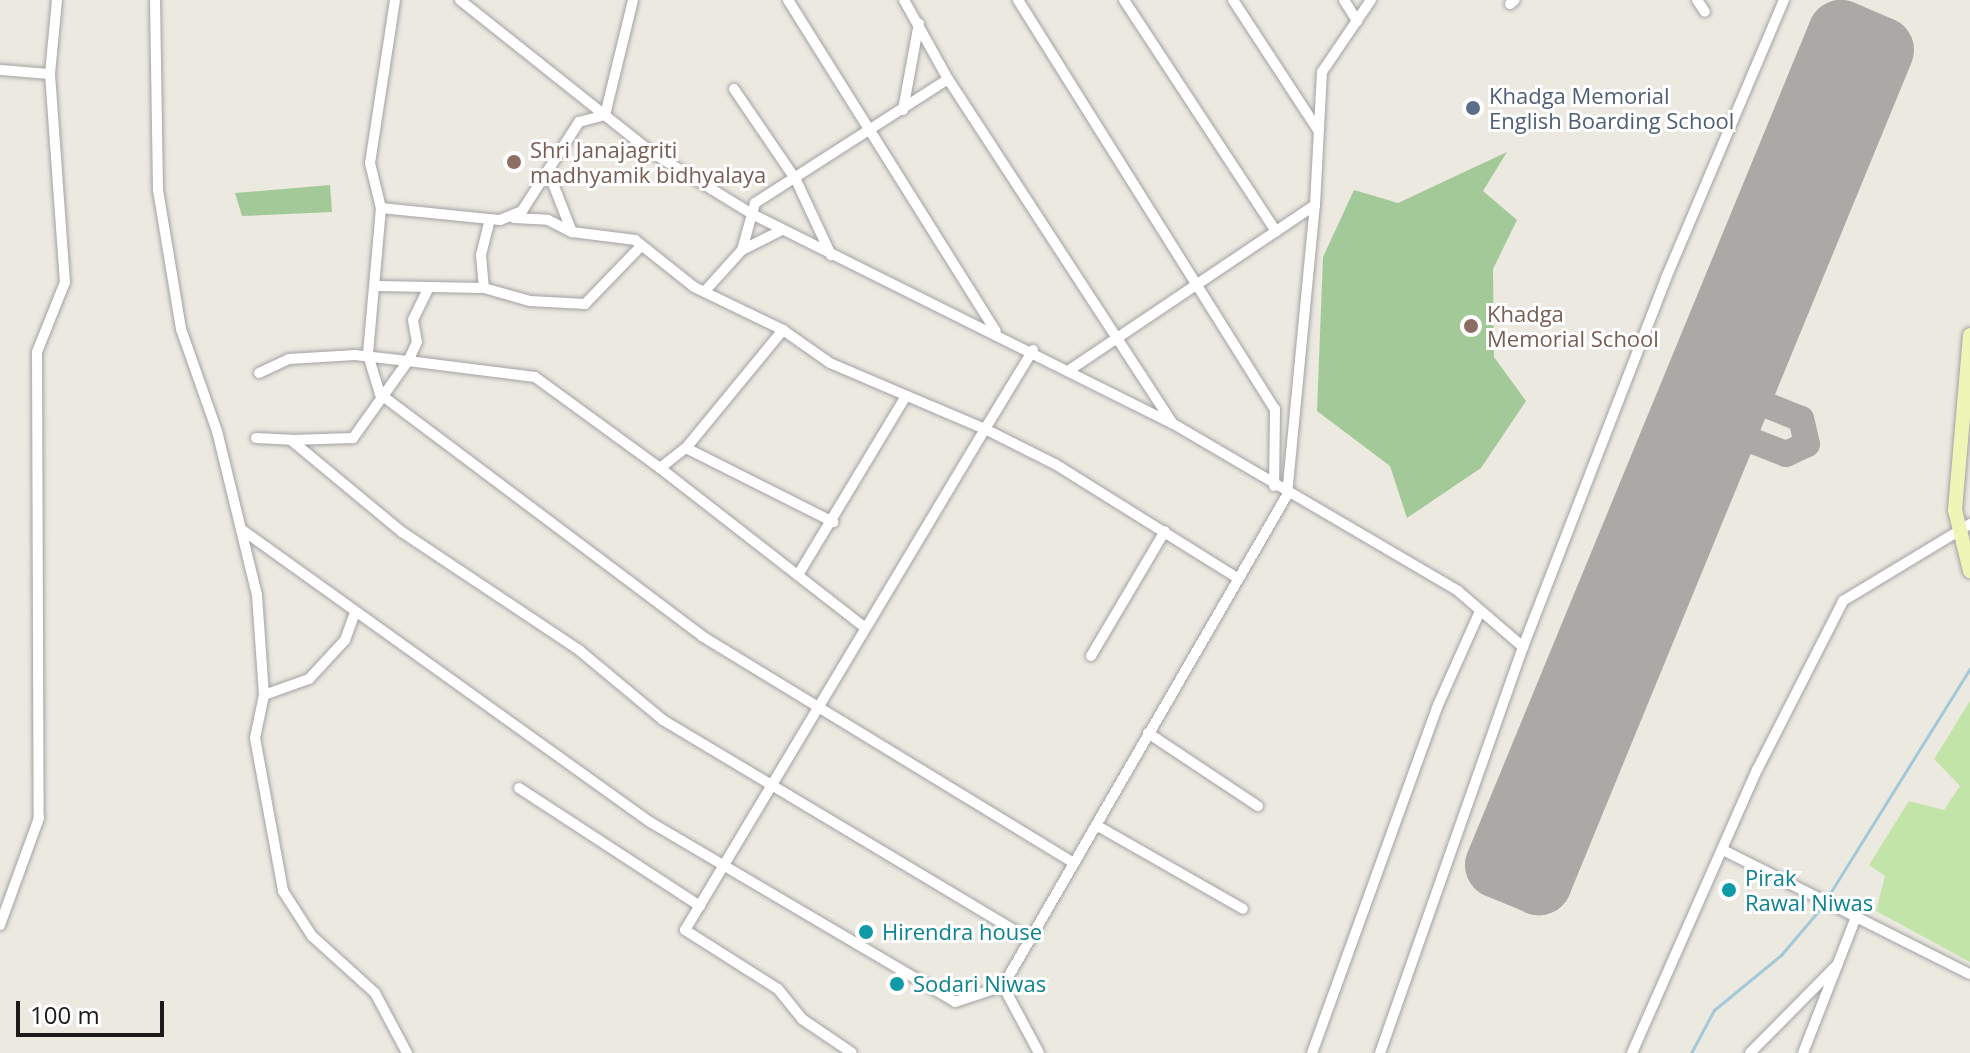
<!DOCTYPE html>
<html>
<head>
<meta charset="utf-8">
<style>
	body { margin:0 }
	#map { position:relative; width:1970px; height:1053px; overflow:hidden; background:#ece9e1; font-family:"Open Sans",sans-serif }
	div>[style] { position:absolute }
	.grass>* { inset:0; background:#c3e4a9 }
	.forest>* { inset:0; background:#a4c998 }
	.stream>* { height:3px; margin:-1.5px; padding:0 1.5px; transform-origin:1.5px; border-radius:1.5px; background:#a3c9d8 }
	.taxiway>* { height:26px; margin:-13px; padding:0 13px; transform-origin:13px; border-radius:13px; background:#aaa9a5 }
	.runway>* { height:66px; margin:-33px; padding:0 33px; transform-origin:33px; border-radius:33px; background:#aaa9a5 }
	.roads { filter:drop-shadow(0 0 2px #a2a2a2) drop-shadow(0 0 2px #a2a2a2) }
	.street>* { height:10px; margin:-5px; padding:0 5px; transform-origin:5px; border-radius:5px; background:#fff }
	.secondary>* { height:14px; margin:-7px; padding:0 7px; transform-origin:7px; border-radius:7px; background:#eff5b6 }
	.dots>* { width:22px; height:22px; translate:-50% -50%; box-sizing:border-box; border:4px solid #fff; border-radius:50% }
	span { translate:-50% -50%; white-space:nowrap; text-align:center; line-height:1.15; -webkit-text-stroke:6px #fff; paint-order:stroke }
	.service-label { font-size:22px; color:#4e5e75 }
	.left { translate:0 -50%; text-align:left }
	.education-label { font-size:22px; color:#785e54 }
	.culture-label { font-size:22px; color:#0d838f }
	.scale { position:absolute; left:16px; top:1001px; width:148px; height:36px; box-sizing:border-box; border:4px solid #1b1b1b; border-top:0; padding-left:10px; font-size:24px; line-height:28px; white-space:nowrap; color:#1b1b1b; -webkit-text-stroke:6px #fff; paint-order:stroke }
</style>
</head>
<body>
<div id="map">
	<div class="grass">
		<i style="clip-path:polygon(1970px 701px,1970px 962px,1876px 911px,1885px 876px,1869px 865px,1909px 801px,1944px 810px,1960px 786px,1934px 759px)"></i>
	</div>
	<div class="forest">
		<i style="clip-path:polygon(1507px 152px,1483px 191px,1517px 220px,1493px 269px,1494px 357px,1526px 401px,1481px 468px,1407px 518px,1390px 466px,1317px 411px,1323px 257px,1354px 190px,1398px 203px)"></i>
		<i style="clip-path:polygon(330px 185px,332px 212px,242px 216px,235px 193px)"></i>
	</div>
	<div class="stream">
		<i style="left:1827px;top:898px;width:271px;rotate:-58.1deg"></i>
		<i style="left:1691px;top:1053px;width:49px;rotate:-61.9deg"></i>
		<i style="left:1714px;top:1010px;width:87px;rotate:-39.4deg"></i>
		<i style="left:1781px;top:955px;width:62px;rotate:-49.6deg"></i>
	</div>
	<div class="taxiway">
		<i style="left:1704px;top:422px;width:88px;rotate:21.3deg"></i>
		<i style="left:1786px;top:454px;width:23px;rotate:-25deg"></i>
		<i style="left:1807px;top:444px;width:26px;rotate:-103deg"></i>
		<i style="left:1801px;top:419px;width:88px;rotate:-158.1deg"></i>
	</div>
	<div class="runway">
		<i style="left:1841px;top:33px;width:43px;rotate:23deg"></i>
		<i style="left:1881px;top:50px;width:900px;rotate:112.35deg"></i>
		<i style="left:1539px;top:882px;width:44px;rotate:-157.5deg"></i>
		<i style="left:1498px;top:865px;width:900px;rotate:-67.6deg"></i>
	</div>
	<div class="roads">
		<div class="street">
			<i style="left:155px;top:0;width:190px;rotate:89.1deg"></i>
			<i style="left:158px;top:190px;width:141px;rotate:80.6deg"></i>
			<i style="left:181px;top:329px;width:108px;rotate:70.6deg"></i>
			<i style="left:217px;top:431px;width:169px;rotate:76.3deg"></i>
			<i style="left:257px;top:595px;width:100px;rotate:86deg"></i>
			<i style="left:264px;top:695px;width:48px;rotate:-19.6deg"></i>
			<i style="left:309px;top:679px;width:53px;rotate:-47.3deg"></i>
			<i style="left:345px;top:640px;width:29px;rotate:-70deg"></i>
			<i style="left:395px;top:0;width:165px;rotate:98.7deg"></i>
			<i style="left:370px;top:163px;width:46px;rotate:76.3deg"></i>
			<i style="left:381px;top:208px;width:148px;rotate:95.1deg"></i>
			<i style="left:368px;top:355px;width:41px;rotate:72.9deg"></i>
			<i style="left:380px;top:394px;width:403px;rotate:36.9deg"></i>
			<i style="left:702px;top:636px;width:436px;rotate:31.4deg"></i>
			<i style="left:460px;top:0;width:244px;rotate:38.5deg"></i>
			<i style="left:651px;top:152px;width:121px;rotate:31.5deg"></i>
			<i style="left:754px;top:215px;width:467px;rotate:26.5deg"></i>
			<i style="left:1172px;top:423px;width:332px;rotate:30.4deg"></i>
			<i style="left:1458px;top:591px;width:86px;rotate:40.7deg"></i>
			<i style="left:788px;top:0;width:391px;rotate:57.9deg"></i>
			<i style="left:1018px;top:0;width:483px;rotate:57.9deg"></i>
			<i style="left:1275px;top:409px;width:77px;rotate:90.7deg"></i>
			<i style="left:1124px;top:0;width:277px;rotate:56.7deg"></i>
			<i style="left:1233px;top:0;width:155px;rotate:56.8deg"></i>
			<i style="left:1344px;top:0;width:25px;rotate:58deg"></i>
			<i style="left:1697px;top:0;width:14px;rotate:56deg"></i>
			<i style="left:1510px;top:4px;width:6px;rotate:-39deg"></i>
			<i style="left:0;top:70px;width:50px;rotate:4.6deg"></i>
			<i style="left:50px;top:74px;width:209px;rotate:85.9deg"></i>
			<i style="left:65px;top:282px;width:75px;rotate:111.8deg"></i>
			<i style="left:37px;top:352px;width:466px;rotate:89.8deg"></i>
			<i style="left:39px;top:818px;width:114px;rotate:110deg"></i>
			<i style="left:50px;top:74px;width:74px;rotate:-84.6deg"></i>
			<i style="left:948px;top:79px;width:411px;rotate:56.9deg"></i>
			<i style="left:734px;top:89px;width:110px;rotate:55.7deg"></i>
			<i style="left:796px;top:180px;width:83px;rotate:65deg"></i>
			<i style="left:903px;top:110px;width:88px;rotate:-79.6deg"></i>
			<i style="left:550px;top:176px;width:60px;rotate:68.6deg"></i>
			<i style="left:572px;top:232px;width:64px;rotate:7.2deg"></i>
			<i style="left:635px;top:240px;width:75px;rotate:38.5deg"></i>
			<i style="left:694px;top:287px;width:99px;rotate:25.8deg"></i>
			<i style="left:783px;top:330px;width:57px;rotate:35.1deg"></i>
			<i style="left:830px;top:363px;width:168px;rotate:23.1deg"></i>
			<i style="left:985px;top:429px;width:584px;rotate:120.91deg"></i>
			<i style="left:685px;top:930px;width:110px;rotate:32.4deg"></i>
			<i style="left:778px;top:989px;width:38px;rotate:51deg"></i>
			<i style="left:802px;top:1019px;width:60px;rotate:34.2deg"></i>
			<i style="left:381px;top:208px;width:120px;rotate:5.8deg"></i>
			<i style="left:500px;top:220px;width:24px;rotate:-22deg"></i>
			<i style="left:522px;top:211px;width:106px;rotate:-57.4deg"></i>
			<i style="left:579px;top:122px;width:27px;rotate:-15deg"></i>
			<i style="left:605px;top:115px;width:118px;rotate:-76.3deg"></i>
			<i style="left:514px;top:218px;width:34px;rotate:3deg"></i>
			<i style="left:548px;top:220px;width:27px;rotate:27deg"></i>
			<i style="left:490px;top:219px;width:37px;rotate:104deg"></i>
			<i style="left:481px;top:255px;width:33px;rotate:85deg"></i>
			<i style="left:484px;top:288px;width:48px;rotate:15.8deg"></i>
			<i style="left:530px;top:301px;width:55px;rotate:3.1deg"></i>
			<i style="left:585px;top:304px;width:81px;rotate:-46deg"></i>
			<i style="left:742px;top:250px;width:45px;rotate:-26.6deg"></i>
			<i style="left:377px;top:286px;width:107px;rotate:1.1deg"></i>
			<i style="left:428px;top:289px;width:34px;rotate:116deg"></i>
			<i style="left:413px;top:320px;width:22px;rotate:80deg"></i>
			<i style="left:417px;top:342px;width:21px;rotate:115deg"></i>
			<i style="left:408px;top:361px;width:128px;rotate:7.2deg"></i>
			<i style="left:535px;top:377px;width:155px;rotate:36.1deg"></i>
			<i style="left:660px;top:468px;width:33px;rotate:-38deg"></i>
			<i style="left:686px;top:448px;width:153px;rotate:-50.6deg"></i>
			<i style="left:705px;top:291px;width:55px;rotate:-47.9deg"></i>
			<i style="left:742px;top:250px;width:49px;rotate:-74.5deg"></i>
			<i style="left:755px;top:203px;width:229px;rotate:-32.7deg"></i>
			<i style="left:948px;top:79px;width:90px;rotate:-119.1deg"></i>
			<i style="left:1033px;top:350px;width:92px;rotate:121.3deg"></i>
			<i style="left:985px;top:429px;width:78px;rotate:26.6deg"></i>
			<i style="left:1055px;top:464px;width:213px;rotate:32deg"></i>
			<i style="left:1071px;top:369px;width:294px;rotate:-33.9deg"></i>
			<i style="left:1315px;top:205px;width:133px;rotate:-87deg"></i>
			<i style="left:1322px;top:72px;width:87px;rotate:-55.8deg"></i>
			<i style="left:259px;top:373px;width:33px;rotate:-25deg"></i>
			<i style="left:289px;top:359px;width:66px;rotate:-3.5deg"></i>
			<i style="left:355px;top:355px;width:53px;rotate:6.5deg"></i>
			<i style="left:408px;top:361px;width:95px;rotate:125.5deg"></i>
			<i style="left:353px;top:438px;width:62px;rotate:178.2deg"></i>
			<i style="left:256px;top:438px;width:35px;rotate:3deg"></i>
			<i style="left:291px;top:440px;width:144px;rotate:39.7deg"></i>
			<i style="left:402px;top:532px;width:213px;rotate:33.7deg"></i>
			<i style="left:579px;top:650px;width:109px;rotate:39.8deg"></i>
			<i style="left:663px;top:720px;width:428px;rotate:30.9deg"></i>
			<i style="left:686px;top:448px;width:165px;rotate:26.7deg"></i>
			<i style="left:660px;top:468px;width:259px;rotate:37.9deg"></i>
			<i style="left:241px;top:529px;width:503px;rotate:35.62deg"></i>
			<i style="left:650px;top:822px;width:354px;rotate:30.5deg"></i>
			<i style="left:955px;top:1002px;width:51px;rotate:-18.4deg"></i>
			<i style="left:798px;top:575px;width:209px;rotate:-58.9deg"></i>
			<i style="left:1091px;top:656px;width:145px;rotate:-59.4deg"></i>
			<i style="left:264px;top:695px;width:44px;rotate:101.8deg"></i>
			<i style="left:255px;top:738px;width:156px;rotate:79.6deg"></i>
			<i style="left:283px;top:891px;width:54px;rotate:57.2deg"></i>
			<i style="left:312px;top:936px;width:85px;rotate:42.1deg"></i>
			<i style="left:375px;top:993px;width:68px;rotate:61.9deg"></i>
			<i style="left:1148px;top:733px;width:132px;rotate:33.6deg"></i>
			<i style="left:519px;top:788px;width:216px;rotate:33.1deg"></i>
			<i style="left:1096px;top:825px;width:169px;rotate:29.7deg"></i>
			<i style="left:1725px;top:851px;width:274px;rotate:26.7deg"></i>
			<i style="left:1039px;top:1053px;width:76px;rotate:-118.2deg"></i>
			<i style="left:1003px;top:986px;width:567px;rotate:-59.95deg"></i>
			<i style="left:1287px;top:495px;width:291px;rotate:-84.5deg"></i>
			<i style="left:1312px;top:1053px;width:370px;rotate:-70.1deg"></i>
			<i style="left:1438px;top:705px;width:103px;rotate:-65.9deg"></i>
			<i style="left:1380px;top:1053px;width:430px;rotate:-70.6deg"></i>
			<i style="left:1523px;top:647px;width:396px;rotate:-68.8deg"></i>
			<i style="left:1666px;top:278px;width:302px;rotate:-67deg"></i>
			<i style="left:1632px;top:1053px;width:309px;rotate:-66.2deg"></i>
			<i style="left:1757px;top:770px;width:190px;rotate:-63deg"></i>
			<i style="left:1843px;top:601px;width:149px;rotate:-31.2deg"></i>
			<i style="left:1750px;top:1053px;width:124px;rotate:-45.3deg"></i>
			<i style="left:1803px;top:1053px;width:146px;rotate:-68.7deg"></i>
		</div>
		<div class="secondary">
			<i style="left:1970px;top:335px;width:176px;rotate:94.9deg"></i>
			<i style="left:1955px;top:510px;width:63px;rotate:76.2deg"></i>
		</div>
	</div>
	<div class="dots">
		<i style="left:1473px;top:108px;background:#5c6f8a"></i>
		<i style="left:514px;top:162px;background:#8d6e63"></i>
		<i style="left:1471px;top:326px;background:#8d6e63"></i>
		<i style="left:1729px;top:890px;background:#0f9aa8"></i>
		<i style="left:866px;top:932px;background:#0f9aa8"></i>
		<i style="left:897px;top:984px;background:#0f9aa8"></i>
	</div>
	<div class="service-label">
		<span class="left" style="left:1489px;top:108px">Khadga Memorial<br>English Boarding School</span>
	</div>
	<div class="education-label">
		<span class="left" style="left:530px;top:162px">Shri Janajagriti<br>madhyamik bidhyalaya</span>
		<span class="left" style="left:1487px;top:326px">Khadga<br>Memorial School</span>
	</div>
	<div class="culture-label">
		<span class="left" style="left:1745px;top:890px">Pirak<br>Rawal Niwas</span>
		<span class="left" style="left:882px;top:932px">Hirendra house</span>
		<span class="left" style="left:913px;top:984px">Sodari Niwas</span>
	</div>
	<div class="scale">100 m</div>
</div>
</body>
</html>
